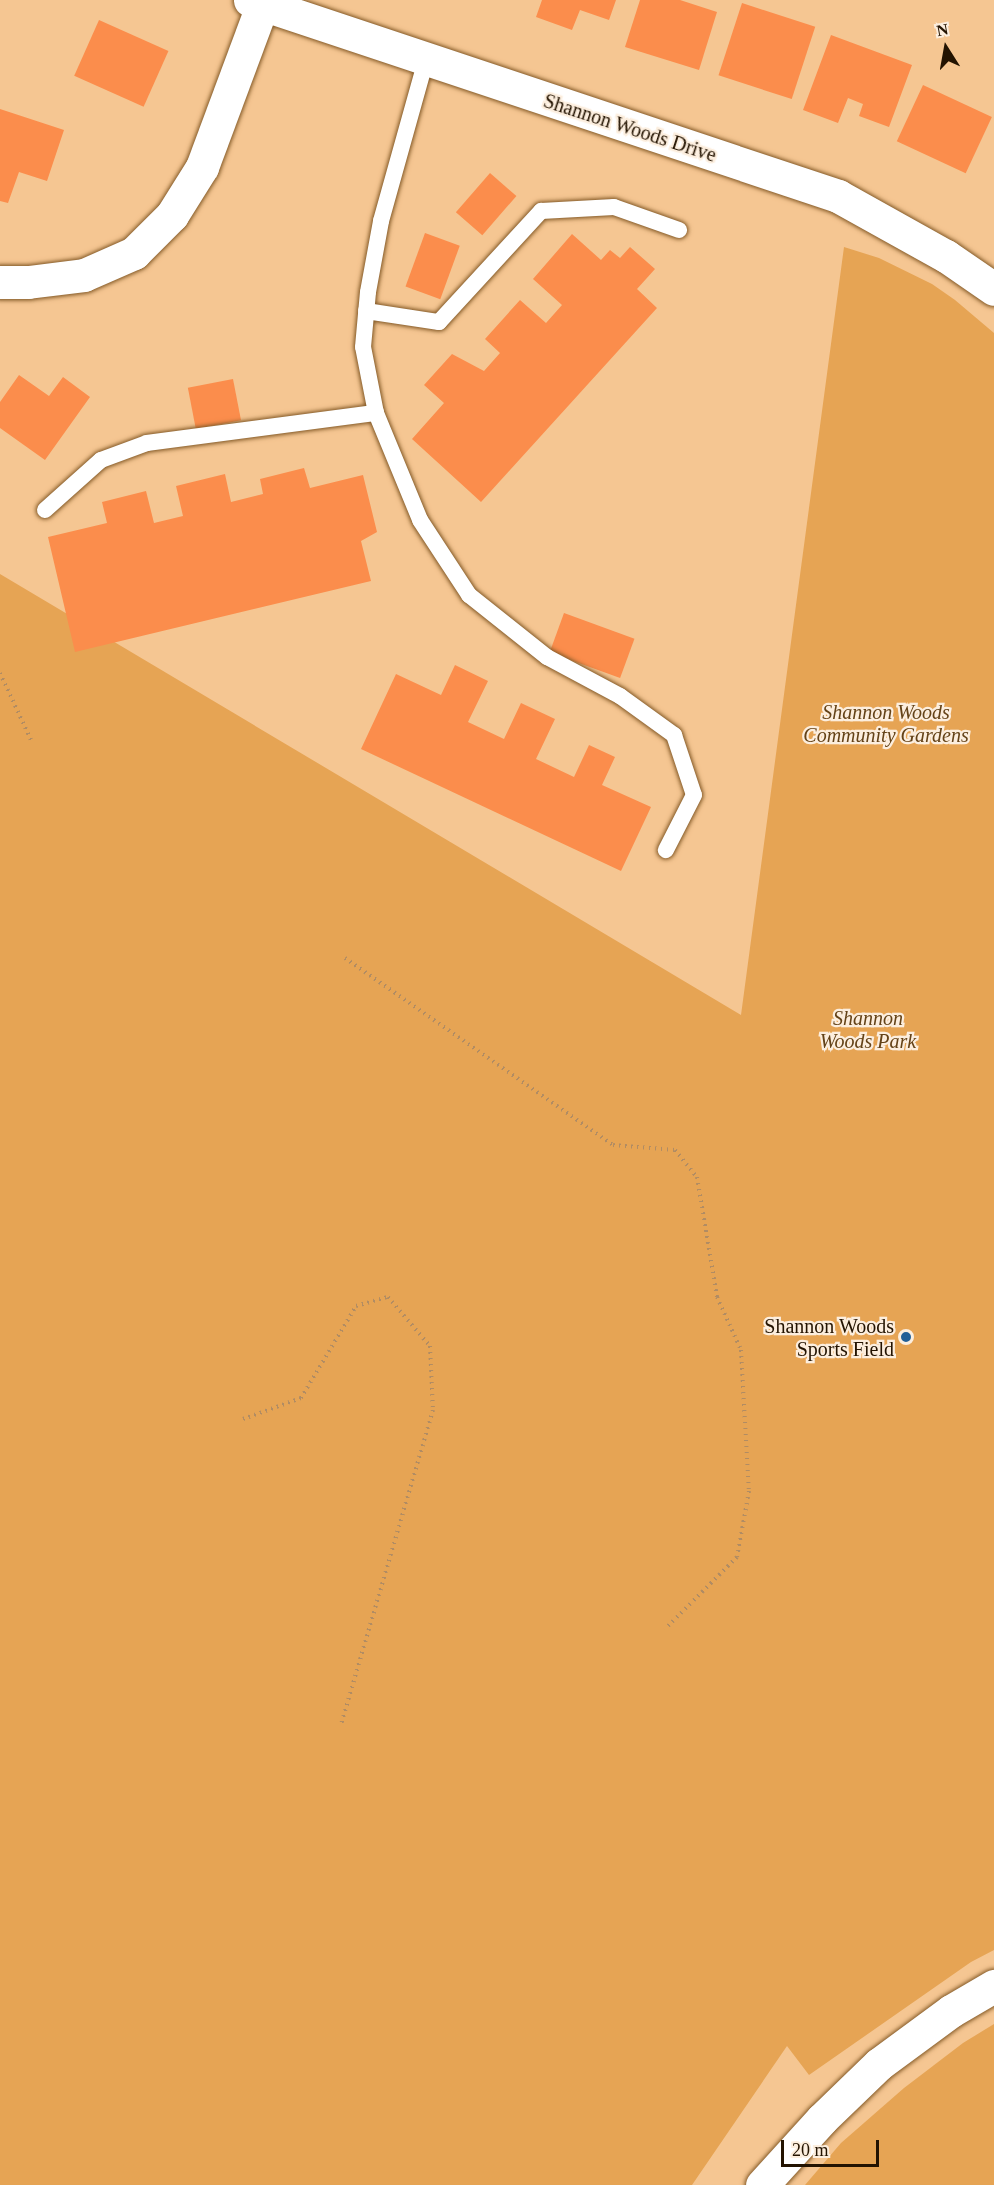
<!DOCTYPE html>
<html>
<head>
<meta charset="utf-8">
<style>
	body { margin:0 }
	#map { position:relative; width:994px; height:2185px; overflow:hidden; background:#f5c692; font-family:"Times New Roman",serif }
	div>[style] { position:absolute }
	.green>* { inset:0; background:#e6a454 }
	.building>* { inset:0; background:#fb8d4c; transform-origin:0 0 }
	.path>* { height:4px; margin-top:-2px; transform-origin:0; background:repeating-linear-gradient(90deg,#b18c63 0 1.5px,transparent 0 6px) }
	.roads { filter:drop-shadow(0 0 2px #845a27) drop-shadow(0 0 2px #845a27) }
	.service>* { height:16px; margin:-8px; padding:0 8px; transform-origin:8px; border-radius:8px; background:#fff }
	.minor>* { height:33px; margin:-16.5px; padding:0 16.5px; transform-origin:16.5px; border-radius:16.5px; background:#fff }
	.secondary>* { height:33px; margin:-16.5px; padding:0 16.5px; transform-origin:16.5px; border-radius:16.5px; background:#fff }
	.dots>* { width:16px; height:16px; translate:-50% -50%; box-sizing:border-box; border:3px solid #fceede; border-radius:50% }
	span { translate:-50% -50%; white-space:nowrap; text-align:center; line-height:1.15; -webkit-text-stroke:4.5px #fceede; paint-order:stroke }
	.street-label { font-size:20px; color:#231301 }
	.park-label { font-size:20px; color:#644217; font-style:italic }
	.poi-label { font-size:20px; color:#231301 }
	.right { translate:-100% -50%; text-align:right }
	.north { position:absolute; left:916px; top:18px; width:60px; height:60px; -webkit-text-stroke:4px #fceede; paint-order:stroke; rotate:349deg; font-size:16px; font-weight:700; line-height:24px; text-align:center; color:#231301 }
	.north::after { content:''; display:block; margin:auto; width:21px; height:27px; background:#231301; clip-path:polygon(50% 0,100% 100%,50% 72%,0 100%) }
	.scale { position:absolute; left:781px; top:2140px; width:98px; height:27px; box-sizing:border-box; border:3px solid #231301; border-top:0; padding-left:8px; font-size:18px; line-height:21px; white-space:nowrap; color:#231301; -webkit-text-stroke:4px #fceede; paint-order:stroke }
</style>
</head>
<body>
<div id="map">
	<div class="green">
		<i style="clip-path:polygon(844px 247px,879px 258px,932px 284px,955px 300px,994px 333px,994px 1950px,971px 1962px,809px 2075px,787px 2046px,692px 2185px,0 2185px,0 574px,741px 1015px)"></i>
		<i style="clip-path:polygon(994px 2024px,994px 2185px,805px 2185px,841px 2143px,904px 2088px,963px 2043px)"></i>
	</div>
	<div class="building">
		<i style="clip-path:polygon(542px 0,616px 0,609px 20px,580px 10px,572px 30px,536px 17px)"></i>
		<i style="clip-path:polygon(640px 0,680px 0,717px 12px,699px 70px,625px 47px)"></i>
		<i style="left:742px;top:3px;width:77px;height:76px;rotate:18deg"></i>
		<i style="left:99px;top:20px;width:76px;height:61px;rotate:24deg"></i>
		<i style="clip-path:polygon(831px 35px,912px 65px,889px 127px,859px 116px,863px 104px,848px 98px,838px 123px,803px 110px)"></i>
		<i style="left:923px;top:85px;width:76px;height:62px;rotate:25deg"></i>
		<i style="clip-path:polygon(0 109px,64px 130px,47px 181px,19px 172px,8px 203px,0 201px)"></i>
		<i style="left:490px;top:173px;width:35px;height:52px;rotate:41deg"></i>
		<i style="left:425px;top:233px;width:37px;height:57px;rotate:20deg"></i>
		<i style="clip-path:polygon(572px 234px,601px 260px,610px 250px,620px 258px,630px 247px,655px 269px,637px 289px,657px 308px,481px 502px,412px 439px,444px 403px,424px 385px,452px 354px,484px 371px,500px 353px,485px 339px,520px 300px,546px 323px,562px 305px,533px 279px)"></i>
		<i style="clip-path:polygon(19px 375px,49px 396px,63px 377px,90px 397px,45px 460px,0 428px,0 402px)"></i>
		<i style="left:233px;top:379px;width:42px;height:46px;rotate:79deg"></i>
		<i style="clip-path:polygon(304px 468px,310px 488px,363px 475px,377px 532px,361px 541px,371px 581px,75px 652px,48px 537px,107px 523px,102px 502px,146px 491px,154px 523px,183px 516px,176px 486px,225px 474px,231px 502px,263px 494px,260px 479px)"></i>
		<i style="left:564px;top:613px;width:75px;height:42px;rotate:20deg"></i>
		<i style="clip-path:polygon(455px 665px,488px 681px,468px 722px,504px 739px,521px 703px,555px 719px,536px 759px,574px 777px,589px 745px,615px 757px,602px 785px,651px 807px,621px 871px,361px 749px,396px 674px,441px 695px)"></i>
	</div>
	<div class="path">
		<i style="left:0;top:673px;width:74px;rotate:65.2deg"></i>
		<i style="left:345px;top:958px;width:327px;rotate:34.9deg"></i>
		<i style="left:613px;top:1145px;width:62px;rotate:4.6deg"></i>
		<i style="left:675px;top:1150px;width:35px;rotate:51deg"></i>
		<i style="left:697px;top:1177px;width:122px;rotate:80.5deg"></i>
		<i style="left:717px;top:1297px;width:58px;rotate:65.6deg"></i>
		<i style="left:741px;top:1350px;width:141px;rotate:86.8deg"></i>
		<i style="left:749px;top:1491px;width:67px;rotate:100.3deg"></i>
		<i style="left:737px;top:1557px;width:102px;rotate:135deg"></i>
		<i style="left:243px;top:1419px;width:62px;rotate:-19.9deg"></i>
		<i style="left:301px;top:1398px;width:107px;rotate:-59.1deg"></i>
		<i style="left:356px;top:1306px;width:33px;rotate:-16deg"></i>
		<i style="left:388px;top:1297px;width:65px;rotate:49.4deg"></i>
		<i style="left:430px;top:1346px;width:64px;rotate:87.3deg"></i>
		<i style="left:433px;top:1410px;width:328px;rotate:106.3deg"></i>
	</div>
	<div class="roads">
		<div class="service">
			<i style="left:366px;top:311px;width:74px;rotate:8.6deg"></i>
			<i style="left:439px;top:322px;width:151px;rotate:-47.4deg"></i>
			<i style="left:541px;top:211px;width:73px;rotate:-3.1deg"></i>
			<i style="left:614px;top:207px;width:69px;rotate:19.5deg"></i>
			<i style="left:376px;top:413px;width:116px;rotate:67.6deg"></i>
			<i style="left:420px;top:520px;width:90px;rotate:56.8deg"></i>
			<i style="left:469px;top:595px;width:100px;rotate:38.5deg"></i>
			<i style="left:547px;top:657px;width:83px;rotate:28.1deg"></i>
			<i style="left:620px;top:696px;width:67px;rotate:35.8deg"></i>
			<i style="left:674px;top:735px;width:63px;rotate:71.6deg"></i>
			<i style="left:694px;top:795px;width:62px;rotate:117deg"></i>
			<i style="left:45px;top:510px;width:75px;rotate:-41.8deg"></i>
			<i style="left:101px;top:460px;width:49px;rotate:-20.3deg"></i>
			<i style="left:147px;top:443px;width:231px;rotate:-7.5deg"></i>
			<i style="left:376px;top:413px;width:67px;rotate:-101.1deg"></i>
			<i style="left:363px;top:347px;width:55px;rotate:-84.8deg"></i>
			<i style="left:368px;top:292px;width:72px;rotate:-79.6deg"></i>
			<i style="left:381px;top:221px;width:167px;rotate:-74.4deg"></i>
		</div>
		<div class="minor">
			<i style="left:250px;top:0;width:620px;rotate:18.43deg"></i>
			<i style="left:838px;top:196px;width:124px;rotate:29.1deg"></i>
			<i style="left:946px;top:256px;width:58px;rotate:34.5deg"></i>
			<i style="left:0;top:282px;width:28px"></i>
			<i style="left:28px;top:282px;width:56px;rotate:-7.1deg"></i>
			<i style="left:84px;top:275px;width:55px;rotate:-23.7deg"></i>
			<i style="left:134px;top:253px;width:54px;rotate:-45deg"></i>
			<i style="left:172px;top:215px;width:57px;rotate:-58deg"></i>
			<i style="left:202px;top:167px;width:172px;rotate:-69.6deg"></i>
		</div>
		<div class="secondary">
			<i style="left:762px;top:2185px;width:89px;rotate:-47.7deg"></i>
			<i style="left:822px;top:2119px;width:79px;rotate:-44deg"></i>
			<i style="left:879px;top:2064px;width:89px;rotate:-36.4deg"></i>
			<i style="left:951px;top:2011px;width:50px;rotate:-30.2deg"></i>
		</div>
	</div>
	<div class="dots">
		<i style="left:906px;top:1337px;background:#225f96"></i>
	</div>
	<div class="street-label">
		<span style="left:630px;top:128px;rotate:18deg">Shannon Woods Drive</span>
	</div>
	<div class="park-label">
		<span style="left:886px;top:724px">Shannon Woods<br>Community Gardens</span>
		<span style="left:868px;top:1030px">Shannon<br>Woods Park</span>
	</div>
	<div class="poi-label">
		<span class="right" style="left:894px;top:1338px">Shannon Woods<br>Sports Field</span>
	</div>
	<div class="north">N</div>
	<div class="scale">20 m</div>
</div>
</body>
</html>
